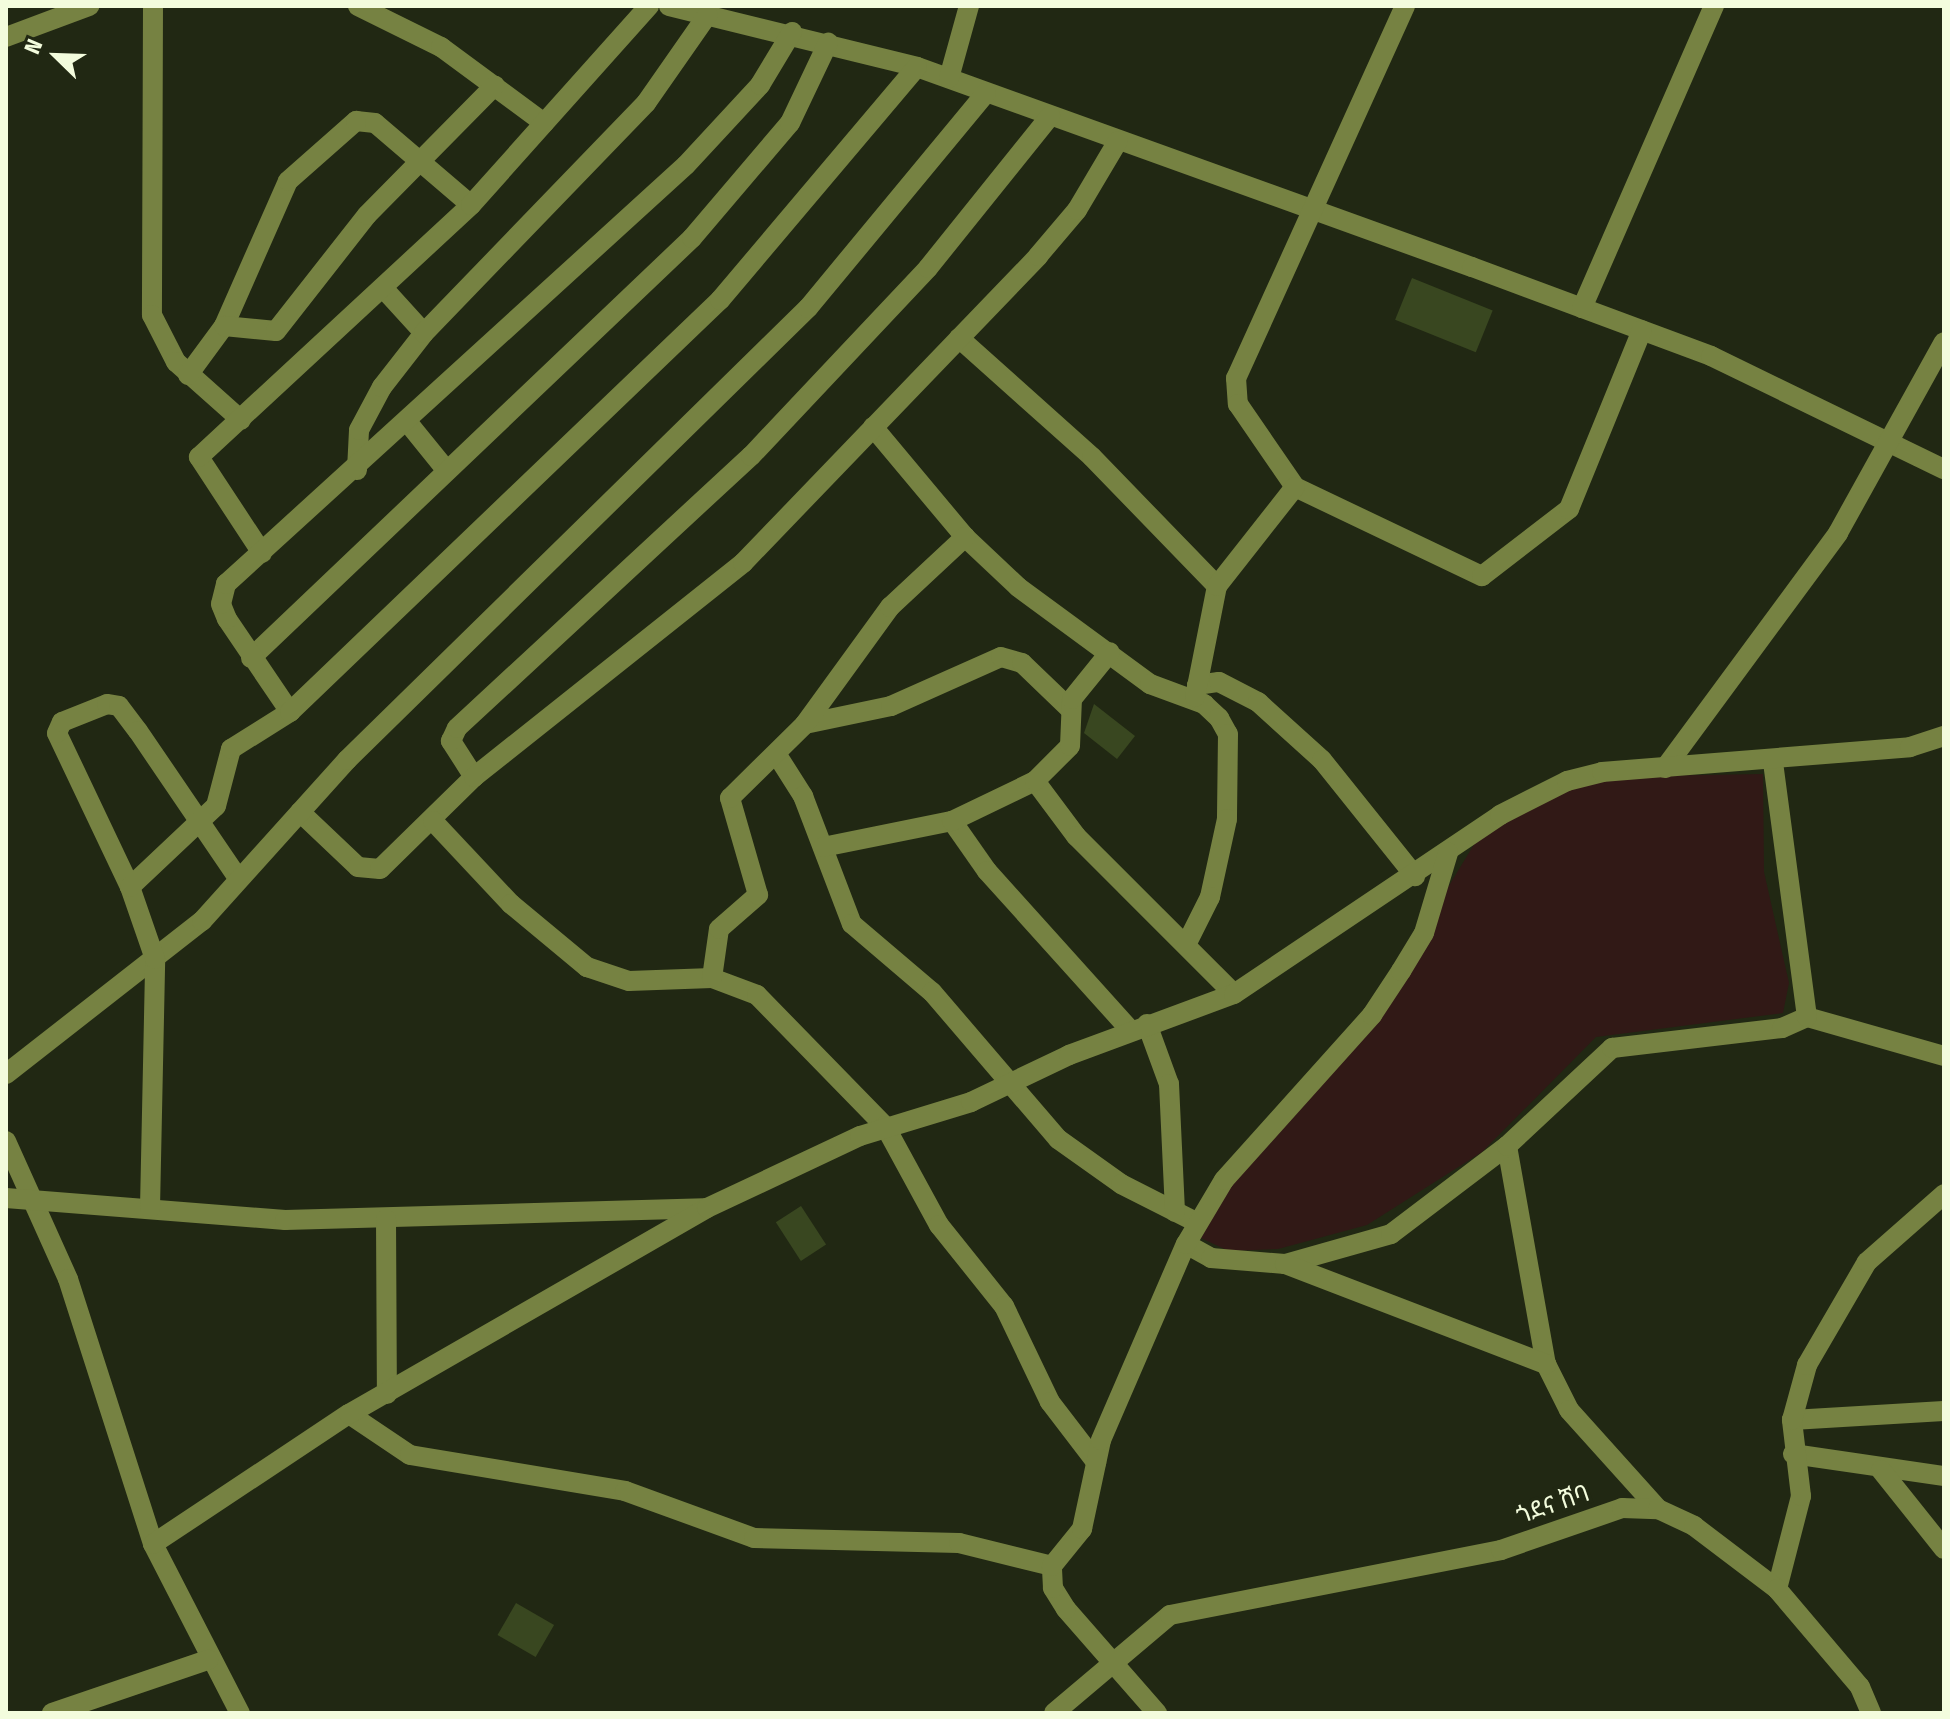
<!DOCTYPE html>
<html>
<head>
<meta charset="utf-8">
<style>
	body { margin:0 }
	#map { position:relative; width:1950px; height:1719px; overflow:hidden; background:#212813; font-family:"Fira Sans Condensed","Noto Sans Ethiopic",sans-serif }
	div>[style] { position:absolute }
	.green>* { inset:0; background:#311916 }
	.building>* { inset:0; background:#394720; transform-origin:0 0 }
	.minor>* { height:20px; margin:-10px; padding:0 10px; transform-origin:10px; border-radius:10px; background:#768242 }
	span { translate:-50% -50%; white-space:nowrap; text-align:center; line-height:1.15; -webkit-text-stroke:7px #212813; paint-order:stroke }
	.street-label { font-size:24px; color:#f3fcdd }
	.frame { position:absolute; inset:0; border:8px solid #f3fcdd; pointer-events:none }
	.north { position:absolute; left:16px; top:16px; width:80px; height:80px; -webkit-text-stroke:6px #212813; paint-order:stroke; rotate:293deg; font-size:22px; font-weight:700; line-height:32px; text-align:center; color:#f3fcdd }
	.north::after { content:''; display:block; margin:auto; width:28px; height:36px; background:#f3fcdd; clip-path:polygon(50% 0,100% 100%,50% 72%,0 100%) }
</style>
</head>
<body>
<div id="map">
	<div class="green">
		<i style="clip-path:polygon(1763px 774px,1764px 872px,1789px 983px,1783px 1013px,1596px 1037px,1482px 1152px,1367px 1225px,1278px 1249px,1229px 1251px,1192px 1234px,1376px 1006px,1484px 828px,1583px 777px)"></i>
	</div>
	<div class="building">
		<i style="left:1412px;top:278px;width:87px;height:45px;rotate:22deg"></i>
		<i style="clip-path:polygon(1094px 704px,1135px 736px,1117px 759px,1084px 733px)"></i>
		<i style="left:801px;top:1206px;width:46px;height:30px;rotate:57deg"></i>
		<i style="left:516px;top:1603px;width:44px;height:37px;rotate:30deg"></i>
	</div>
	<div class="minor">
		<i style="left:153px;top:6px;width:309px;rotate:90.2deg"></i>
		<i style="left:152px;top:315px;width:53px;rotate:62.9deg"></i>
		<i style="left:176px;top:362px;width:87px;rotate:41.7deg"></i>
		<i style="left:358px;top:6px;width:93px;rotate:26.3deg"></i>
		<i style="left:441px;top:47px;width:128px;rotate:36.4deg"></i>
		<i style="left:669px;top:6px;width:255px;rotate:13.8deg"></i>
		<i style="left:917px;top:67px;width:590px;rotate:19.82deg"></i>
		<i style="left:1472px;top:267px;width:255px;rotate:20.4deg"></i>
		<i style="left:1711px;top:356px;width:259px;rotate:25.9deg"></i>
		<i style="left:1405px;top:6px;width:409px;rotate:114.4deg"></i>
		<i style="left:1236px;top:378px;width:26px;rotate:86deg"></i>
		<i style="left:1238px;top:404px;width:101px;rotate:55.5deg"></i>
		<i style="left:1295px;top:487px;width:207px;rotate:25.5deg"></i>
		<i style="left:1482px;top:576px;width:110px;rotate:-37.6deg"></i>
		<i style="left:1569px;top:509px;width:193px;rotate:-67.8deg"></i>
		<i style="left:6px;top:37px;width:89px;rotate:-20.5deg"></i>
		<i style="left:949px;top:78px;width:75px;rotate:-74.5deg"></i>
		<i style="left:384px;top:289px;width:59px;rotate:47.7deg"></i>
		<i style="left:1582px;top:308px;width:330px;rotate:-66.4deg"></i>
		<i style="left:224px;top:326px;width:158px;rotate:-66.2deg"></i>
		<i style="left:288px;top:181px;width:91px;rotate:-41.4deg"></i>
		<i style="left:356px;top:121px;width:19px;rotate:6deg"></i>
		<i style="left:375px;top:123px;width:126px;rotate:40.5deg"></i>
		<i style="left:959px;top:338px;width:178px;rotate:41.8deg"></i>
		<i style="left:1092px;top:457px;width:180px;rotate:45.9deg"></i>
		<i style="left:188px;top:375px;width:61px;rotate:-53.7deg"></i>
		<i style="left:224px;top:326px;width:52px;rotate:5.5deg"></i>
		<i style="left:276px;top:331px;width:147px;rotate:-51.9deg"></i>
		<i style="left:367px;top:215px;width:182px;rotate:-45.4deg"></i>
		<i style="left:409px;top:424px;width:60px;rotate:51deg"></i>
		<i style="left:873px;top:427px;width:143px;rotate:50.1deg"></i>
		<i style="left:965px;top:537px;width:73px;rotate:43.3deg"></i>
		<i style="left:1018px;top:587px;width:164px;rotate:36.3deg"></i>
		<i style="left:1150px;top:684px;width:58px;rotate:20.3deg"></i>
		<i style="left:1204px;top:704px;width:21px;rotate:43deg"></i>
		<i style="left:1219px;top:718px;width:18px;rotate:61deg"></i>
		<i style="left:1228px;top:734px;width:85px;rotate:90.7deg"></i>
		<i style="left:1227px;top:819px;width:80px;rotate:102.3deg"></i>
		<i style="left:1210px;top:897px;width:49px;rotate:116.6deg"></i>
		<i style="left:357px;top:470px;width:40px;rotate:-87.1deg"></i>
		<i style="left:359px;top:430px;width:49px;rotate:-61.9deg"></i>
		<i style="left:382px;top:387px;width:68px;rotate:-52.1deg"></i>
		<i style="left:424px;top:333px;width:320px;rotate:-46deg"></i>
		<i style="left:646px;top:103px;width:108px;rotate:-55.1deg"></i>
		<i style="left:262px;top:553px;width:115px;rotate:-123.3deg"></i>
		<i style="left:199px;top:457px;width:371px;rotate:-42.8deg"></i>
		<i style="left:471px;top:205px;width:267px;rotate:-48.2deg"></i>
		<i style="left:251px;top:658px;width:609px;rotate:-43.6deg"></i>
		<i style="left:692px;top:238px;width:151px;rotate:-49.6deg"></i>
		<i style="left:790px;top:123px;width:89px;rotate:-64.6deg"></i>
		<i style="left:1197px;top:685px;width:22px;rotate:-8deg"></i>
		<i style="left:1219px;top:682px;width:44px;rotate:27.1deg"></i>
		<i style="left:1258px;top:702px;width:86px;rotate:42.2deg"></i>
		<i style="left:1322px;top:760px;width:149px;rotate:51.3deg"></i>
		<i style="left:1195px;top:697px;width:113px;rotate:-78.8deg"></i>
		<i style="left:1217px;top:586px;width:126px;rotate:-51.8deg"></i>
		<i style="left:290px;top:712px;width:112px;rotate:-124.1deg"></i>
		<i style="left:227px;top:619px;width:16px;rotate:-112deg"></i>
		<i style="left:221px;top:604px;width:21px;rotate:-76deg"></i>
		<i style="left:226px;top:584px;width:622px;rotate:-42.33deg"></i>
		<i style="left:686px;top:165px;width:109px;rotate:-47.2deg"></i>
		<i style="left:760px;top:85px;width:62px;rotate:-58.9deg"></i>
		<i style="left:805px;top:724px;width:88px;rotate:-11.8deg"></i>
		<i style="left:891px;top:706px;width:120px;rotate:-24deg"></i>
		<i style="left:1001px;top:657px;width:22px;rotate:16deg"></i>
		<i style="left:1022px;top:663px;width:65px;rotate:43.8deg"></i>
		<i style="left:777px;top:755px;width:49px;rotate:57.6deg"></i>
		<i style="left:803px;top:796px;width:137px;rotate:69.1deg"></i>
		<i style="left:852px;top:924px;width:105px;rotate:40.4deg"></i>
		<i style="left:932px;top:992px;width:194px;rotate:49.4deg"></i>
		<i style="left:1058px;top:1139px;width:77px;rotate:35.5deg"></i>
		<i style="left:1121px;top:1184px;width:86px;rotate:26.9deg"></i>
		<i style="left:1665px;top:768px;width:292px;rotate:-53.6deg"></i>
		<i style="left:1838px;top:533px;width:218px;rotate:-61deg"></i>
		<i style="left:474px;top:777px;width:43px;rotate:-122.6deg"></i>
		<i style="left:451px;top:741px;width:14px;rotate:-65deg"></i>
		<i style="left:457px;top:728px;width:401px;rotate:-42.8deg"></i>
		<i style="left:751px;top:456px;width:258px;rotate:-46.7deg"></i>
		<i style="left:928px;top:268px;width:195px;rotate:-51.2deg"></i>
		<i style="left:1035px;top:781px;width:69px;rotate:53.3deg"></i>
		<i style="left:1076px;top:836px;width:223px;rotate:45deg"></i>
		<i style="left:300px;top:812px;width:80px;rotate:43.5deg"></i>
		<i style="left:358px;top:867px;width:22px;rotate:5deg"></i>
		<i style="left:380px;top:869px;width:132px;rotate:-44.4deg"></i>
		<i style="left:474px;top:777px;width:344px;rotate:-38.5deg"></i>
		<i style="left:743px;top:563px;width:426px;rotate:-46.1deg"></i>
		<i style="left:1038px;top:256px;width:60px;rotate:-49.7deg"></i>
		<i style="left:1077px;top:210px;width:80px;rotate:-59.3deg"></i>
		<i style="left:433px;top:821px;width:114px;rotate:46.8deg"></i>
		<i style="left:511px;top:904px;width:99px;rotate:39.7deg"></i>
		<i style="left:587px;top:967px;width:44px;rotate:18.4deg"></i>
		<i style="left:629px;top:981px;width:83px;rotate:-2.1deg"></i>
		<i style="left:712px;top:978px;width:48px;rotate:20.7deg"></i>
		<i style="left:757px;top:995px;width:183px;rotate:45.7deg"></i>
		<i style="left:885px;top:1126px;width:113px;rotate:61.4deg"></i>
		<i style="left:939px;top:1225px;width:104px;rotate:51.3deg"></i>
		<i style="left:1004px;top:1306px;width:106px;rotate:64.4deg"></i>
		<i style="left:1050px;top:1402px;width:76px;rotate:52.5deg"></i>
		<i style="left:952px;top:821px;width:61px;rotate:55deg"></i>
		<i style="left:987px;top:871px;width:215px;rotate:48deg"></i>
		<i style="left:823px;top:847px;width:132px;rotate:-11.4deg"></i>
		<i style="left:952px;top:821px;width:92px;rotate:-25.7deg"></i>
		<i style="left:1035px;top:781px;width:49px;rotate:-45deg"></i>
		<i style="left:1070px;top:746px;width:47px;rotate:-87.6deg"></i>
		<i style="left:1072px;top:699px;width:60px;rotate:-51deg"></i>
		<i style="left:130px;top:887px;width:170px;rotate:-115.4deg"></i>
		<i style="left:57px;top:733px;width:12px;rotate:-66deg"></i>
		<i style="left:62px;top:722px;width:48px;rotate:-21.8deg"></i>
		<i style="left:107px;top:704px;width:12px;rotate:9deg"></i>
		<i style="left:119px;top:706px;width:31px;rotate:53deg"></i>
		<i style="left:138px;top:731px;width:178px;rotate:55.8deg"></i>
		<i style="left:712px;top:978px;width:49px;rotate:-81.9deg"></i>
		<i style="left:719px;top:929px;width:52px;rotate:-41.1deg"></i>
		<i style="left:758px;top:895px;width:101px;rotate:-106.1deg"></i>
		<i style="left:730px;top:798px;width:105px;rotate:-44.6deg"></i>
		<i style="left:805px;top:724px;width:145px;rotate:-54deg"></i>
		<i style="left:890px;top:607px;width:103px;rotate:-43deg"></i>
		<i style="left:1807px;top:1017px;width:142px;rotate:15.9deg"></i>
		<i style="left:1147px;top:1024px;width:64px;rotate:69.9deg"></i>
		<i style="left:1169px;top:1084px;width:128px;rotate:87.3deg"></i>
		<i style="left:6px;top:1074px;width:249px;rotate:-38deg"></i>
		<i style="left:202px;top:921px;width:217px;rotate:-48deg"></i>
		<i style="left:347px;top:760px;width:646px;rotate:-44.44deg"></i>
		<i style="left:808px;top:308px;width:279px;rotate:-50.4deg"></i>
		<i style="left:6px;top:1141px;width:151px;rotate:65.8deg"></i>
		<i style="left:68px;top:1279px;width:278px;rotate:72.2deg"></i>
		<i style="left:153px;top:1544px;width:190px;rotate:62.8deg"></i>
		<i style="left:1507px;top:1146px;width:221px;rotate:79.9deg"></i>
		<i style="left:1546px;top:1364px;width:51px;rotate:63.4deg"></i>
		<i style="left:1569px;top:1410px;width:133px;rotate:48deg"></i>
		<i style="left:6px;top:1198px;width:280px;rotate:4.5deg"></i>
		<i style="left:285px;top:1220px;width:419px;rotate:-1.6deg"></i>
		<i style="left:150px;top:1208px;width:249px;rotate:-88.8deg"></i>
		<i style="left:155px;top:959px;width:76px;rotate:-109.1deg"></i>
		<i style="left:130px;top:887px;width:118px;rotate:-43.3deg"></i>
		<i style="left:216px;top:806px;width:59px;rotate:-75.3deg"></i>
		<i style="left:231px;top:749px;width:70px;rotate:-32.1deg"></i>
		<i style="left:290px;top:712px;width:596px;rotate:-43.78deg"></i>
		<i style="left:720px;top:300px;width:305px;rotate:-49.8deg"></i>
		<i style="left:386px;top:1219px;width:175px;rotate:89.7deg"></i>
		<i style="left:1186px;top:1244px;width:29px;rotate:29deg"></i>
		<i style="left:1211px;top:1258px;width:74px;rotate:4.6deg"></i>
		<i style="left:1285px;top:1264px;width:110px;rotate:-15.8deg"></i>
		<i style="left:1391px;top:1234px;width:146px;rotate:-37.2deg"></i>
		<i style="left:1507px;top:1146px;width:144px;rotate:-43deg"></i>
		<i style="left:1612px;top:1048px;width:171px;rotate:-6.7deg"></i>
		<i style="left:1782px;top:1028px;width:27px;rotate:-24deg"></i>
		<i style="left:1807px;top:1017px;width:257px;rotate:-97.6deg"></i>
		<i style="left:1285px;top:1264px;width:280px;rotate:21deg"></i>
		<i style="left:349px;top:1414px;width:73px;rotate:33.9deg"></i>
		<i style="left:410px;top:1455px;width:218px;rotate:9.5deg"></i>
		<i style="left:625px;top:1491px;width:137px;rotate:20deg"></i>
		<i style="left:754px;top:1538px;width:205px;rotate:1.4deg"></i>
		<i style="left:959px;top:1543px;width:96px;rotate:13.9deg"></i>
		<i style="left:1792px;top:1420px;width:152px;rotate:-3.4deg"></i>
		<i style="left:1793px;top:1454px;width:153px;rotate:8.3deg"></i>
		<i style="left:1881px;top:1470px;width:101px;rotate:51.4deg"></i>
		<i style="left:153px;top:1544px;width:235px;rotate:-33.6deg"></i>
		<i style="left:349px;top:1414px;width:413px;rotate:-29.9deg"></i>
		<i style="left:707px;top:1208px;width:169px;rotate:-25.2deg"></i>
		<i style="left:860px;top:1136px;width:116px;rotate:-17deg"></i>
		<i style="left:971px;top:1102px;width:109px;rotate:-25.6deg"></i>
		<i style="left:1069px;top:1055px;width:176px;rotate:-20.3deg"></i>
		<i style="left:1234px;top:994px;width:321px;rotate:-33.9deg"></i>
		<i style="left:1500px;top:815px;width:75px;rotate:-26.9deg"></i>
		<i style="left:1567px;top:781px;width:36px;rotate:-14deg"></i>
		<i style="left:1602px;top:772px;width:309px;rotate:-4.6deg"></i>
		<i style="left:1910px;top:747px;width:36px;rotate:-18deg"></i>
		<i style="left:1777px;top:1589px;width:96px;rotate:-75.5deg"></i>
		<i style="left:1801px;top:1496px;width:77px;rotate:-96.8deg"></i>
		<i style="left:1792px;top:1420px;width:57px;rotate:-74.7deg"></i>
		<i style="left:1807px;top:1365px;width:119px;rotate:-59.8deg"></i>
		<i style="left:1867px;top:1262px;width:103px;rotate:-41.4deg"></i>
		<i style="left:52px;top:1713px;width:165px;rotate:-18.8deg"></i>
		<i style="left:1054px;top:1713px;width:152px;rotate:-40.2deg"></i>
		<i style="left:1170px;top:1615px;width:337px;rotate:-11.1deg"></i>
		<i style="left:1501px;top:1550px;width:128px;rotate:-19.1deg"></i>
		<i style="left:1622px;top:1508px;width:36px;rotate:2deg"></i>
		<i style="left:1658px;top:1509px;width:40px;rotate:25deg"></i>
		<i style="left:1694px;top:1526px;width:104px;rotate:37.2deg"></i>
		<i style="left:1777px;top:1589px;width:128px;rotate:49.7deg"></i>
		<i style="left:1860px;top:1687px;width:28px;rotate:67deg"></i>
		<i style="left:1157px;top:1713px;width:138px;rotate:-131.2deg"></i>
		<i style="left:1066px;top:1609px;width:25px;rotate:-122deg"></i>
		<i style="left:1053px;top:1588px;width:22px;rotate:-93deg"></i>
		<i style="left:1052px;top:1566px;width:48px;rotate:-51deg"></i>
		<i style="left:1082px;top:1529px;width:91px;rotate:-77.9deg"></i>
		<i style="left:1101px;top:1440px;width:214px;rotate:-66.6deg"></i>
		<i style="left:1186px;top:1244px;width:74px;rotate:-59.3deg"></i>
		<i style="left:1224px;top:1180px;width:222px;rotate:-48.1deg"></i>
		<i style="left:1372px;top:1015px;width:53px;rotate:-56.6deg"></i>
		<i style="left:1401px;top:971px;width:44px;rotate:-58.8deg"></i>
		<i style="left:1424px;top:933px;width:84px;rotate:-73.3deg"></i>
	</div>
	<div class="street-label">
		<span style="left:1553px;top:1505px;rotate:-19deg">ጎደና ሸባ</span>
	</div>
	<div class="frame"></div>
	<div class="north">N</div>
</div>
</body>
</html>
